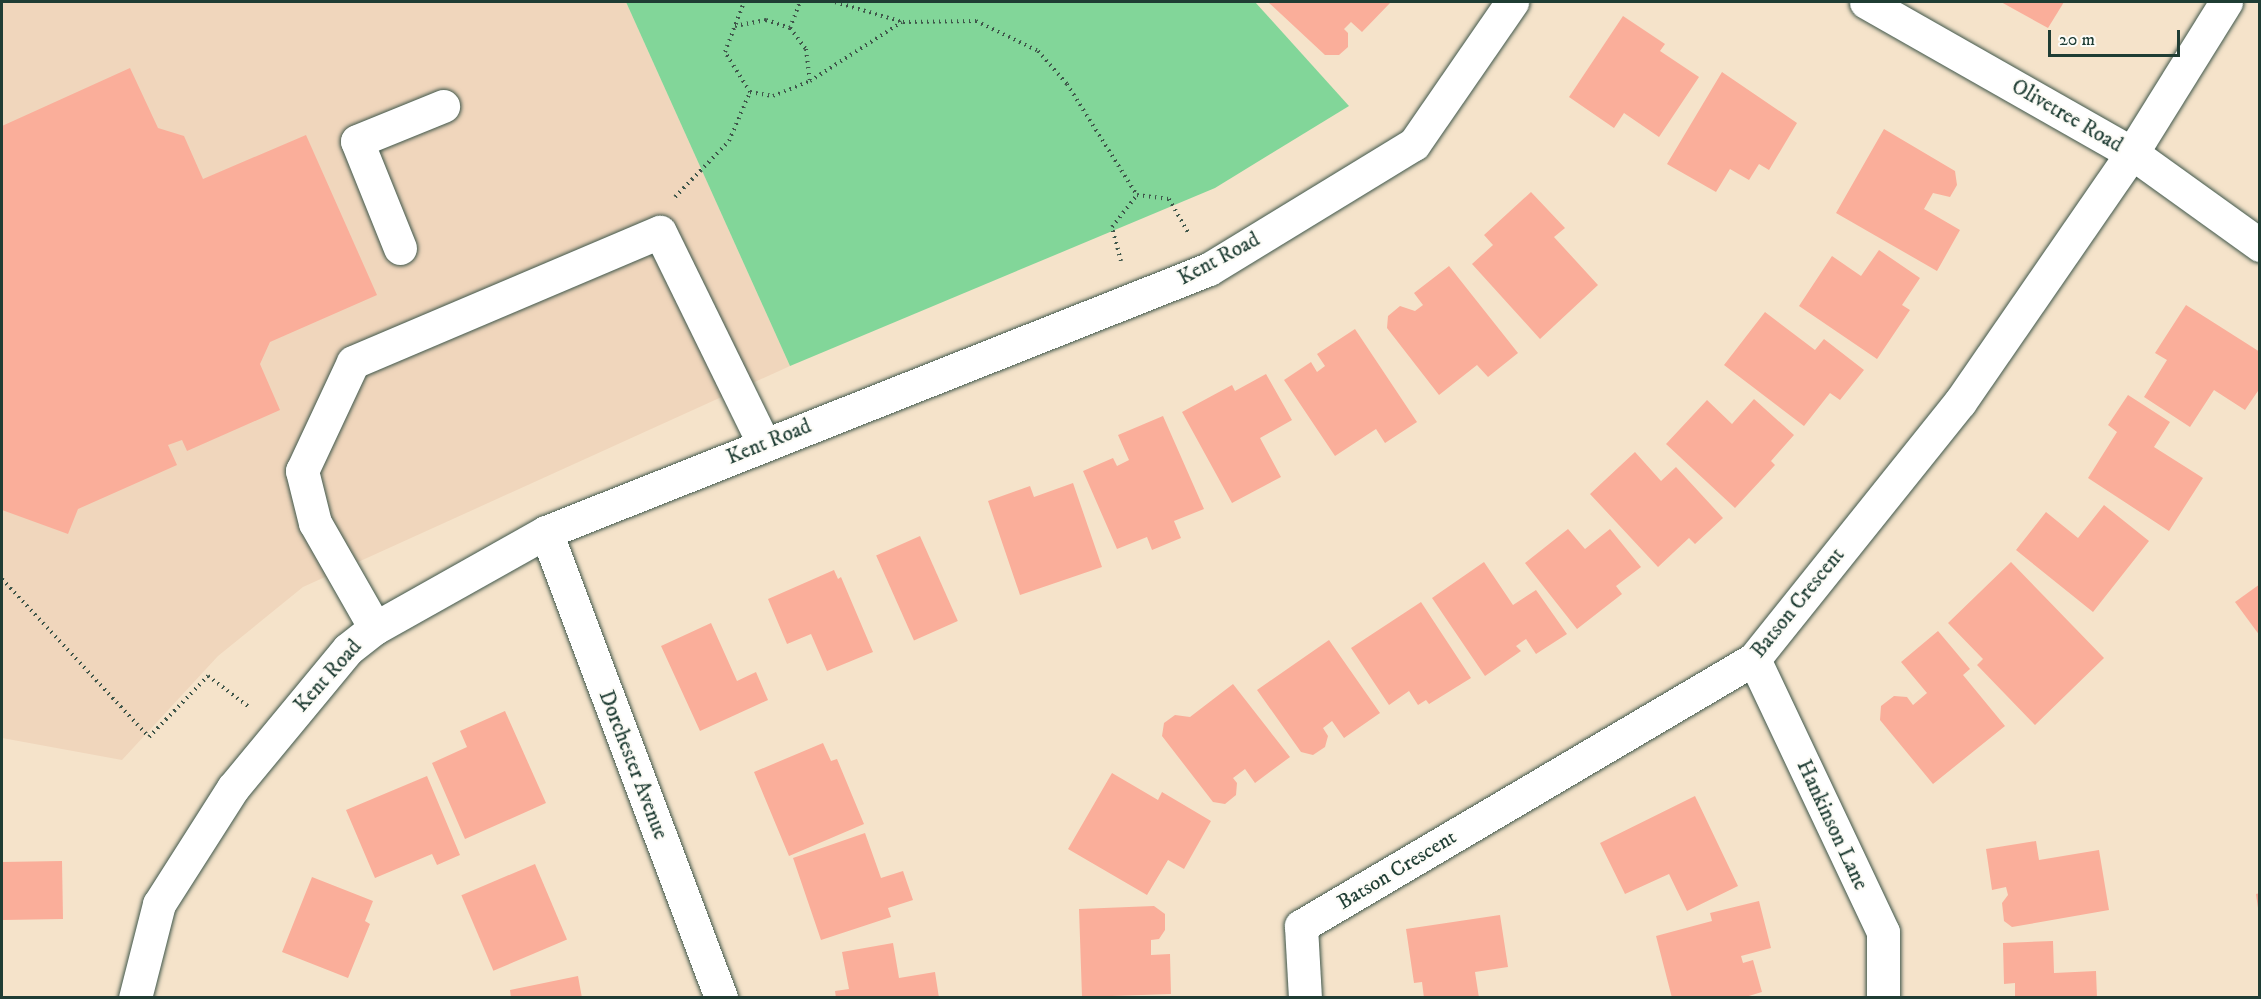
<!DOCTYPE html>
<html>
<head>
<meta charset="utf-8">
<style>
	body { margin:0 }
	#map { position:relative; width:2261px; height:999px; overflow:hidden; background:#f5e3ca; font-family:"IM FELL DW Pica",serif }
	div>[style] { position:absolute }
	.built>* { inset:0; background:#f0d6bc }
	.green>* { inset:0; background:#82d699 }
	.building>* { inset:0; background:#faae9a; transform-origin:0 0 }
	.path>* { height:4px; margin-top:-2px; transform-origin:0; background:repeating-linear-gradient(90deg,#3f564a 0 1.5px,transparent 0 6px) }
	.roads { filter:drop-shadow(0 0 2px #3f564a) drop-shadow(0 0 2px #3f564a) }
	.minor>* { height:33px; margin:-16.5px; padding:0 16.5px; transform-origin:16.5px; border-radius:16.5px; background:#fff }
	span { translate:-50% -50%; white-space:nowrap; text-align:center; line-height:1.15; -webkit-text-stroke:4.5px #fdfcf7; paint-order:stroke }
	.street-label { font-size:21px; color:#1f3d34 }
	.frame { position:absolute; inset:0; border:3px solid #1f3d34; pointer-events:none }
	.scale { position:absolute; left:2048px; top:30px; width:132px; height:27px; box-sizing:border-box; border:3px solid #1f3d34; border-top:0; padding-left:8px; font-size:18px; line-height:21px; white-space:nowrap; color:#1f3d34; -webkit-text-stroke:4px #fdfcf7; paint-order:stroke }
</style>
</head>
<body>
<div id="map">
	<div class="built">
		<i style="clip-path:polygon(2px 2px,626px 2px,790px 366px,303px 587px,218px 656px,122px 760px,2px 738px)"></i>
	</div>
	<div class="green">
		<i style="clip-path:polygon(626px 2px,1255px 2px,1349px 106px,1215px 188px,790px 366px)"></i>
	</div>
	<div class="building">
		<i style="clip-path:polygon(1268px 2px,1391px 2px,1362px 32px,1351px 22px,1344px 29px,1348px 33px,1348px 47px,1339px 55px,1325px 55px)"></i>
		<i style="clip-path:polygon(2001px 2px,2064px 2px,2048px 28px)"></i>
		<i style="clip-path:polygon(1623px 16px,1665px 44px,1660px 51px,1699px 77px,1659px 137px,1624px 113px,1614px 128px,1569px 97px)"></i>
		<i style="clip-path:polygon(130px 68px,158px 128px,184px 136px,203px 179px,306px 135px,377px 295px,270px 342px,260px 364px,280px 410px,187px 451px,182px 440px,168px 445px,177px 465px,78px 509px,68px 534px,2px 510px,2px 126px)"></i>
		<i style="clip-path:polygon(1722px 72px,1797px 123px,1769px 170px,1759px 164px,1749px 180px,1730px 169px,1716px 192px,1667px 164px)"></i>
		<i style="clip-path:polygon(1884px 129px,1955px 171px,1957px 185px,1950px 197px,1933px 193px,1924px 209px,1960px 230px,1937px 271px,1836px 213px)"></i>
		<i style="clip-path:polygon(1531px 192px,1565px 228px,1554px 237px,1598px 285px,1540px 339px,1472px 264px,1493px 245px,1484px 235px)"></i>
		<i style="clip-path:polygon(1879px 250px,1920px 278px,1902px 305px,1910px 310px,1877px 359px,1799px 306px,1832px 256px,1861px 276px)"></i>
		<i style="clip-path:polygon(1449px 266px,1518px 353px,1488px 377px,1477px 365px,1439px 395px,1387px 328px,1388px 316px,1400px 306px,1415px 311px,1423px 305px,1414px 293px)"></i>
		<i style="clip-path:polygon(2186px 305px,2260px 352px,2260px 388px,2245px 410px,2214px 390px,2190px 427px,2144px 397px,2167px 360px,2155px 353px)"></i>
		<i style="clip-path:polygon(1765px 312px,1815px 350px,1824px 339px,1864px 370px,1840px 400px,1830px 393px,1804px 426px,1724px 365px)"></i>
		<i style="clip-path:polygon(1355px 329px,1417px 422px,1385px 443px,1376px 429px,1335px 456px,1284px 380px,1311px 362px,1317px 372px,1325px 366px,1317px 354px)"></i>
		<i style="clip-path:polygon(1266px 374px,1292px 420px,1260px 438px,1281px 477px,1232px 503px,1182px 412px,1232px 385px,1235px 391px)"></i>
		<i style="clip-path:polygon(2128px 395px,2170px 422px,2154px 447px,2203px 478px,2169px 531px,2088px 478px,2117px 432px,2108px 425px)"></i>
		<i style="clip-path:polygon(1754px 399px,1794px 435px,1771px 461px,1775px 465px,1735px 508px,1666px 444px,1707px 400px,1732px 424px)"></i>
		<i style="clip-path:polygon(1163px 416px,1204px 509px,1174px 521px,1181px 538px,1152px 550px,1147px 537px,1117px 549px,1083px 471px,1113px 458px,1117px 466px,1129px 460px,1118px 435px)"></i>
		<i style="clip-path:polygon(1635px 452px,1661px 481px,1676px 467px,1723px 518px,1695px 544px,1689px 538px,1658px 567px,1590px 494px)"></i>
		<i style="clip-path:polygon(1073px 483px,1102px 567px,1020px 595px,988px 501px,1030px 486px,1034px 497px)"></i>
		<i style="clip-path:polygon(2104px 505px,2149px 541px,2093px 612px,2016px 550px,2046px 512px,2078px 538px)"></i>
		<i style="clip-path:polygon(1568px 529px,1585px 549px,1610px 529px,1641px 567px,1616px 586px,1622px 594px,1577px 629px,1525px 563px)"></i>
		<i style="left:920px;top:536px;width:93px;height:48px;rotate:66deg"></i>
		<i style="clip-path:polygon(1484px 562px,1513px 605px,1536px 590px,1567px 634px,1536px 654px,1526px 639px,1516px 646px,1521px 651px,1485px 676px,1432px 598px)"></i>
		<i style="clip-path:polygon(2011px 562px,2104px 658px,2035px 725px,1977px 665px,1983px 659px,1948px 623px)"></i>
		<i style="clip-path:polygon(834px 570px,838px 579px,841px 577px,873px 652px,827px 671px,811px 634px,787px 644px,768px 599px)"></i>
		<i style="clip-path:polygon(2260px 584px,2260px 636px,2235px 602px)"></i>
		<i style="clip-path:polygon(1421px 602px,1471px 678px,1429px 704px,1426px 700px,1418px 705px,1409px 691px,1389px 705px,1351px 648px)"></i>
		<i style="clip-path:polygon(711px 623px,737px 681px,756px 672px,768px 700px,700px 731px,661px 646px)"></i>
		<i style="clip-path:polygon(1938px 631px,1970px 669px,1963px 675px,2005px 726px,1933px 784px,1880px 720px,1881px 706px,1894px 696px,1907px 697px,1913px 705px,1927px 693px,1901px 662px)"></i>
		<i style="clip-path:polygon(1329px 640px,1380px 713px,1344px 738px,1332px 721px,1323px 728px,1328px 736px,1325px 747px,1313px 755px,1301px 752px,1257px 690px)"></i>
		<i style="clip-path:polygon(1233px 684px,1290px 757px,1255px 783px,1245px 769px,1233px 778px,1237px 783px,1236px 795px,1225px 804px,1213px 802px,1162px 736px,1164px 723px,1175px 715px,1190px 717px)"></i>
		<i style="clip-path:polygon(505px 711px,546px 803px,465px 839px,432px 763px,467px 747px,460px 731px)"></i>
		<i style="clip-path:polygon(823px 743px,831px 761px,837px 759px,864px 824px,789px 856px,754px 772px)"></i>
		<i style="clip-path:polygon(1112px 773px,1158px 800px,1162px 792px,1211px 821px,1184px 869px,1168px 860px,1147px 895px,1068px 849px)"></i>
		<i style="clip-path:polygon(427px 776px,460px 855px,437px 865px,432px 854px,375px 878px,346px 810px)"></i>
		<i style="clip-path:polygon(1695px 796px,1738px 886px,1687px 911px,1669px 874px,1625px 894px,1600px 843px)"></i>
		<i style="clip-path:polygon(865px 833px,881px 878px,903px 871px,913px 900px,888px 908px,891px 917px,821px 940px,793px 858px)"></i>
		<i style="clip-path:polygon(2036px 841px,2039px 860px,2099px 850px,2109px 910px,2012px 927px,2004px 921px,2002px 903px,2008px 895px,2006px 887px,1992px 890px,1986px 849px)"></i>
		<i style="left:62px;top:861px;width:58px;height:60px;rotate:89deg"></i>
		<i style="left:535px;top:864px;width:82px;height:80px;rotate:67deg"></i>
		<i style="clip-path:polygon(312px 877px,373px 901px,365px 921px,370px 924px,348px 978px,282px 952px)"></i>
		<i style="clip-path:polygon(2260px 893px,2260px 908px,2258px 908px,2256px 894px)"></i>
		<i style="clip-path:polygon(1759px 901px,1771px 948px,1741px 956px,1743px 963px,1753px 960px,1762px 992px,1742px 998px,1672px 998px,1656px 936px,1712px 921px,1710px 913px)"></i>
		<i style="clip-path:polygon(1154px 906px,1165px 914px,1165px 930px,1159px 939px,1151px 940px,1151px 955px,1170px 954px,1171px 994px,1082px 997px,1079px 909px)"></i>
		<i style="clip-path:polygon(1500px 915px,1508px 967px,1475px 972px,1479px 998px,1424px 998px,1422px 982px,1414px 983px,1406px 929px)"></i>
		<i style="clip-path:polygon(2053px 941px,2054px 973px,2096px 971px,2097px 998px,2015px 998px,2015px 983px,2004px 984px,2003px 943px)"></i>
		<i style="clip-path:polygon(893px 943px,899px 978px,935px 972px,939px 998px,836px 998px,835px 991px,849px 989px,842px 952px)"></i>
		<i style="clip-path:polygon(578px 976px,582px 998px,511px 998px,510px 990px)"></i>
	</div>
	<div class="path">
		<i style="left:835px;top:2px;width:71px;rotate:16.4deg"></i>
		<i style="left:903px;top:22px;width:73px;rotate:-0.8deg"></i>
		<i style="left:976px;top:21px;width:69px;rotate:25.8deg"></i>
		<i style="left:1038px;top:51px;width:44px;rotate:48.7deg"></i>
		<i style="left:1067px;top:84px;width:131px;rotate:57.8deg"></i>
		<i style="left:735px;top:26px;width:32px;rotate:-11deg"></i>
		<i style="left:766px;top:20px;width:25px;rotate:18deg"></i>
		<i style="left:790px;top:28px;width:26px;rotate:53deg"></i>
		<i style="left:806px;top:49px;width:32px;rotate:83deg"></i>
		<i style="left:790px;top:28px;width:28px;rotate:-69deg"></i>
		<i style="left:750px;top:92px;width:23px;rotate:10deg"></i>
		<i style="left:773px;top:96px;width:40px;rotate:-22deg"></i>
		<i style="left:810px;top:81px;width:109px;rotate:-32.7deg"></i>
		<i style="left:675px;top:197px;width:78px;rotate:-46deg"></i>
		<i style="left:729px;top:141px;width:53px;rotate:-66.8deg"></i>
		<i style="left:750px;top:92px;width:47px;rotate:-122deg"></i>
		<i style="left:725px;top:52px;width:53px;rotate:-69.2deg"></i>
		<i style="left:1121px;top:261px;width:35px;rotate:-105deg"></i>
		<i style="left:1112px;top:227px;width:41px;rotate:-52deg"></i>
		<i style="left:1137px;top:195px;width:32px;rotate:7deg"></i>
		<i style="left:1169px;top:199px;width:40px;rotate:60.3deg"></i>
		<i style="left:2px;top:579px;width:216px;rotate:47.1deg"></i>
		<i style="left:149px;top:737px;width:85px;rotate:-46deg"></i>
		<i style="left:208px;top:676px;width:51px;rotate:37.1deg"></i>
	</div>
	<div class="roads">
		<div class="minor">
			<i style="left:1866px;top:2px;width:306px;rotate:29.6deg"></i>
			<i style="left:2132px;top:153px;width:158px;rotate:35.7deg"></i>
			<i style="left:400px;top:248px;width:115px;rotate:-111.9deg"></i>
			<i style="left:357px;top:141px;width:93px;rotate:-22.1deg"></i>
			<i style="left:546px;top:532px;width:498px;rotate:69.4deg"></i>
			<i style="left:375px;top:628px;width:121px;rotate:-119.7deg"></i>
			<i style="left:315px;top:523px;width:54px;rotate:-104deg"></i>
			<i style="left:302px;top:471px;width:120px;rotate:-64.9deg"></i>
			<i style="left:353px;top:362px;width:333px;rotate:-23deg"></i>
			<i style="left:660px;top:232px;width:236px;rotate:63.9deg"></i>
			<i style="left:1754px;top:659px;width:302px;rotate:64.7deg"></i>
			<i style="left:1883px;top:932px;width:66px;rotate:90deg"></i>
			<i style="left:135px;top:998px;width:97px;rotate:-75.7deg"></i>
			<i style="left:159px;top:904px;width:138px;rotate:-57.5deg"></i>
			<i style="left:233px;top:788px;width:180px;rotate:-50.4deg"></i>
			<i style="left:348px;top:649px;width:34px;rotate:-38deg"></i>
			<i style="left:375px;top:628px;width:196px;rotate:-29.3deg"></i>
			<i style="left:546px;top:532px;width:713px;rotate:-21.64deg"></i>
			<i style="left:1209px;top:269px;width:240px;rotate:-31.4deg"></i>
			<i style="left:1414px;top:144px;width:173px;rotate:-55.4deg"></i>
			<i style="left:1305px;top:998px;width:72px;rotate:-93.2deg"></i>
			<i style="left:1301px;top:926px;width:526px;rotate:-30.52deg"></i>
			<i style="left:1754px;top:659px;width:329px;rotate:-51.3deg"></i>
			<i style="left:1960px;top:402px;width:303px;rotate:-55.4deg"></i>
			<i style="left:2132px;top:153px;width:178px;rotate:-58.1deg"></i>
		</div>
	</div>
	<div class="street-label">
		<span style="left:2067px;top:116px;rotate:30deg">Olivetree Road</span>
		<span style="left:1219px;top:259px;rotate:-28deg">Kent Road</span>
		<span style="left:769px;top:442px;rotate:-22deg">Kent Road</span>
		<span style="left:1798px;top:603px;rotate:-51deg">Batson Crescent</span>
		<span style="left:328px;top:676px;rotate:-48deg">Kent Road</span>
		<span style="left:633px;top:765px;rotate:69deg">Dorchester Avenue</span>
		<span style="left:1832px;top:825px;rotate:65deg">Hankinson Lane</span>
		<span style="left:1397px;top:870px;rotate:-31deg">Batson Crescent</span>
	</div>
	<div class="frame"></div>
	<div class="scale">20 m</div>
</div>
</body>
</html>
